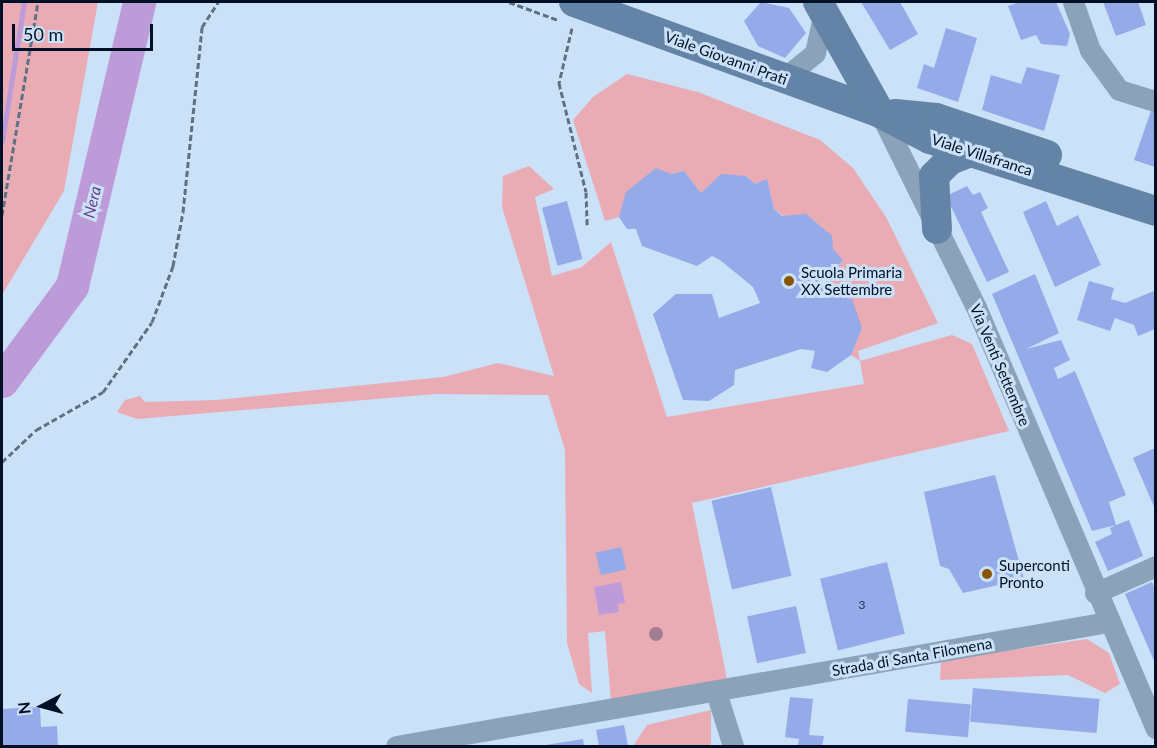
<!DOCTYPE html>
<html>
<head>
<meta charset="utf-8">
<style>
	body { margin:0 }
	#map { position:relative; width:1157px; height:748px; overflow:hidden; background:#cae1f8; font-family:Lato,sans-serif }
	div>[style] { position:absolute }
	.green>* { inset:0; background:#e9acb5 }
	.water>* { inset:0; background:#bd9bd9 }
	.stream>* { height:5px; margin:-2.5px; padding:0 2.5px; transform-origin:2.5px; border-radius:2.5px; background:#bd9bd9 }
	.river>* { height:33px; margin:-16.5px; padding:0 16.5px; transform-origin:16.5px; border-radius:16.5px; background:#bd9bd9 }
	.building>* { inset:0; background:#94aae9; transform-origin:0 0 }
	.path>* { height:3px; margin-top:-1.5px; transform-origin:0; background:repeating-linear-gradient(90deg,#5d7186 0 6px,transparent 0 9px) }
	.street>* { height:21px; margin:-10.5px; padding:0 10.5px; transform-origin:10.5px; border-radius:10.5px; background:#8ba2b9 }
	.secondary>* { height:30px; margin:-15px; padding:0 15px; transform-origin:15px; border-radius:15px; background:#6384a6 }
	.trees>* { width:14px; height:14px; margin:-7px; border-radius:50%; background:#a37c93 }
	.dots>* { width:16px; height:16px; translate:-50% -50%; box-sizing:border-box; border:3px solid #cae1f8; border-radius:50% }
	span { translate:-50% -50%; white-space:nowrap; text-align:center; line-height:1.15; -webkit-text-stroke:6px #cae1f8; paint-order:stroke }
	.number-label { font-size:12px; color:#253756 }
	.number-label span { -webkit-text-stroke-width:0 }
	.street-label { font-size:15px; color:#001125 }
	.poi-label { font-size:15px; color:#001125 }
	.left { translate:0 -50%; text-align:left }
	.water-label { font-size:16px; color:#693e89; font-style:italic }
	.frame { position:absolute; inset:0; border:3px solid #001125; pointer-events:none }
	.north { position:absolute; left:12px; top:676px; width:60px; height:60px; -webkit-text-stroke:4px #cae1f8; paint-order:stroke; rotate:264deg; font-size:16px; font-weight:700; line-height:24px; text-align:center; color:#001125 }
	.north::after { content:''; display:block; margin:auto; width:21px; height:27px; background:#001125; clip-path:polygon(50% 0,100% 100%,50% 72%,0 100%) }
	.scale { position:absolute; left:12px; top:24px; width:141px; height:27px; box-sizing:border-box; border:3px solid #001125; border-top:0; padding-left:8px; font-size:18px; line-height:21px; white-space:nowrap; color:#001125; -webkit-text-stroke:4px #cae1f8; paint-order:stroke }
</style>
</head>
<body>
<div id="map">
	<div class="green">
		<i style="clip-path:polygon(2px 2px,98px 2px,64px 191px,2px 295px)"></i>
		<i style="clip-path:polygon(627px 74px,698px 92px,820px 140px,853px 168px,886px 217px,938px 323px,858px 351px,860px 361px,952px 335px,972px 344px,1009px 431px,692px 503px,727px 679px,611px 701px,605px 631px,588px 633px,592px 693px,579px 684px,567px 643px,565px 450px,548px 395px,436px 394px,137px 419px,117px 412px,125px 400px,140px 396px,145px 402px,216px 400px,443px 377px,498px 363px,554px 376px,502px 207px,503px 176px,529px 166px,554px 189px,535px 197px,552px 276px,582px 267px,611px 242px,667px 417px,864px 384px,860px 361px,851px 355px,852px 299px,837px 296px,832px 287px,831px 276px,843px 260px,774px 209px,767px 180px,755px 184px,746px 176px,701px 193px,684px 171px,671px 174px,626px 203px,619px 217px,605px 221px,573px 120px,593px 97px)"></i>
		<i style="clip-path:polygon(1087px 639px,1109px 653px,1120px 684px,1105px 693px,1068px 675px,940px 680px,941px 660px)"></i>
		<i style="clip-path:polygon(711px 710px,711px 746px,633px 746px,647px 725px)"></i>
	</div>
	<div class="water">
		<i style="clip-path:polygon(621px 582px,625px 603px,618px 604px,619px 612px,599px 615px,594px 587px)"></i>
	</div>
	<div class="stream">
		<i style="left:2px;top:141px;width:141px;rotate:-81deg"></i>
	</div>
	<div class="river">
		<i style="left:2px;top:381px;width:118px;rotate:-53.6deg"></i>
		<i style="left:72px;top:286px;width:292px;rotate:-76.7deg"></i>
	</div>
	<div class="building">
		<i style="clip-path:polygon(761px 2px,789px 8px,806px 33px,785px 58px,758px 46px,744px 21px)"></i>
		<i style="clip-path:polygon(861px 2px,900px 2px,918px 34px,890px 50px)"></i>
		<i style="clip-path:polygon(1020px 2px,1056px 2px,1070px 34px,1067px 46px,1041px 44px,1036px 35px,1021px 40px,1008px 6px)"></i>
		<i style="clip-path:polygon(1103px 2px,1138px 2px,1146px 25px,1116px 36px)"></i>
		<i style="clip-path:polygon(946px 28px,977px 38px,958px 102px,917px 88px,924px 64px,934px 68px)"></i>
		<i style="clip-path:polygon(1027px 67px,1060px 75px,1044px 131px,982px 110px,991px 75px,1021px 84px)"></i>
		<i style="clip-path:polygon(1152px 108px,1155px 109px,1155px 167px,1134px 160px)"></i>
		<i style="clip-path:polygon(656px 168px,671px 174px,684px 171px,701px 193px,721px 174px,746px 176px,755px 184px,767px 179px,774px 209px,782px 216px,806px 214px,832px 236px,833px 249px,843px 260px,831px 276px,832px 287px,837px 296px,852px 299px,862px 328px,851px 355px,827px 372px,811px 368px,815px 351px,801px 349px,735px 370px,734px 385px,709px 401px,683px 400px,653px 314px,676px 294px,712px 294px,719px 318px,760px 303px,753px 287px,720px 260px,712px 256px,697px 266px,642px 246px,636px 229px,627px 229px,619px 217px,626px 192px)"></i>
		<i style="clip-path:polygon(967px 186px,973px 195px,980px 192px,988px 208px,981px 212px,1009px 272px,987px 282px,946px 196px)"></i>
		<i style="left:567px;top:201px;width:60px;height:26px;rotate:75deg"></i>
		<i style="clip-path:polygon(1046px 201px,1057px 226px,1078px 215px,1101px 265px,1055px 287px,1023px 212px)"></i>
		<i style="clip-path:polygon(1035px 274px,1059px 333px,1026px 349px,1061px 340px,1070px 360px,1054px 368px,1058px 379px,1075px 371px,1126px 495px,1109px 502px,1116px 525px,1129px 520px,1143px 556px,1108px 571px,1095px 542px,1112px 534px,1110px 528px,1116px 525px,1092px 531px,992px 294px)"></i>
		<i style="clip-path:polygon(1089px 281px,1114px 288px,1111px 299px,1125px 303px,1154px 291px,1155px 329px,1138px 336px,1134px 325px,1115px 318px,1110px 331px,1077px 320px)"></i>
		<i style="clip-path:polygon(1155px 448px,1155px 509px,1133px 458px)"></i>
		<i style="clip-path:polygon(995px 475px,1024px 579px,963px 593px,949px 569px,940px 566px,924px 492px)"></i>
		<i style="left:771px;top:487px;width:91px;height:61px;rotate:77deg"></i>
		<i style="left:621px;top:547px;width:23px;height:26px;rotate:77deg"></i>
		<i style="left:887px;top:562px;width:74px;height:69px;rotate:76deg"></i>
		<i style="clip-path:polygon(1152px 582px,1155px 589px,1155px 663px,1125px 594px)"></i>
		<i style="left:796px;top:606px;width:48px;height:50px;rotate:78deg"></i>
		<i style="left:973px;top:688px;width:127px;height:34px;rotate:5deg"></i>
		<i style="clip-path:polygon(790px 697px,813px 699px,809px 735px,824px 736px,822px 746px,798px 746px,799px 739px,785px 737px)"></i>
		<i style="left:908px;top:699px;width:63px;height:33px;rotate:5deg"></i>
		<i style="clip-path:polygon(40px 707px,41px 727px,57px 726px,58px 746px,2px 746px,2px 709px)"></i>
		<i style="clip-path:polygon(624px 725px,628px 746px,599px 746px,596px 730px)"></i>
		<i style="clip-path:polygon(583px 739px,584px 746px,546px 746px,546px 745px)"></i>
	</div>
	<div class="path">
		<i style="left:509px;top:2px;width:52px;rotate:20.2deg"></i>
		<i style="left:572px;top:28px;width:57px;rotate:103.3deg"></i>
		<i style="left:559px;top:83px;width:112px;rotate:76.1deg"></i>
		<i style="left:586px;top:192px;width:33px;rotate:88deg"></i>
		<i style="left:2px;top:215px;width:216px;rotate:-80.4deg"></i>
		<i style="left:2px;top:462px;width:47px;rotate:-43.3deg"></i>
		<i style="left:36px;top:430px;width:77px;rotate:-29.6deg"></i>
		<i style="left:103px;top:392px;width:85px;rotate:-55deg"></i>
		<i style="left:152px;top:322px;width:60px;rotate:-69.4deg"></i>
		<i style="left:173px;top:266px;width:55px;rotate:-79.5deg"></i>
		<i style="left:183px;top:212px;width:186px;rotate:-84.1deg"></i>
		<i style="left:202px;top:27px;width:30px;rotate:-57deg"></i>
	</div>
	<div class="street">
		<i style="left:1073px;top:2px;width:51px;rotate:70.5deg"></i>
		<i style="left:1090px;top:50px;width:49px;rotate:54.1deg"></i>
		<i style="left:1119px;top:90px;width:39px;rotate:17deg"></i>
		<i style="left:783px;top:79px;width:41px;rotate:-39.1deg"></i>
		<i style="left:815px;top:53px;width:42px;rotate:-77.6deg"></i>
		<i style="left:880px;top:113px;width:216px;rotate:63.7deg"></i>
		<i style="left:976px;top:307px;width:458px;rotate:66.9deg"></i>
		<i style="left:1095px;top:593px;width:67px;rotate:-23.9deg"></i>
		<i style="left:716px;top:692px;width:57px;rotate:72.5deg"></i>
		<i style="left:396px;top:746px;width:723px;rotate:-9.88deg"></i>
	</div>
	<div class="secondary">
		<i style="left:574px;top:2px;width:326px;rotate:19.9deg"></i>
		<i style="left:880px;top:113px;width:56px;rotate:27.5deg"></i>
		<i style="left:930px;top:139px;width:237px;rotate:17.7deg"></i>
		<i style="left:818px;top:2px;width:127px;rotate:60.8deg"></i>
		<i style="left:895px;top:114px;width:41px;rotate:5.6deg"></i>
		<i style="left:936px;top:118px;width:117px;rotate:18.4deg"></i>
		<i style="left:937px;top:229px;width:53px;rotate:-93.2deg"></i>
		<i style="left:934px;top:176px;width:23px;rotate:-45deg"></i>
		<i style="left:950px;top:160px;width:22px;rotate:-21deg"></i>
	</div>
	<div class="trees">
		<i style="left:656px;top:634px"></i>
	</div>
	<div class="dots">
		<i style="left:789px;top:281px;background:#895500"></i>
		<i style="left:987px;top:574px;background:#895500"></i>
	</div>
	<div class="number-label">
		<span style="left:862px;top:605px">3</span>
	</div>
	<div class="street-label">
		<span style="left:726px;top:58px;rotate:20deg">Viale Giovanni Prati</span>
		<span style="left:982px;top:155px;rotate:18deg">Viale Villafranca</span>
		<span style="left:1000px;top:365px;rotate:67deg">Via Venti Settembre</span>
		<span style="left:912px;top:657px;rotate:-10deg">Strada di Santa Filomena</span>
	</div>
	<div class="poi-label">
		<span class="left" style="left:801px;top:281px">Scuola Primaria<br>XX Settembre</span>
		<span class="left" style="left:999px;top:574px">Superconti<br>Pronto</span>
	</div>
	<div class="water-label">
		<span style="left:92px;top:202px;rotate:-77deg">Nera</span>
	</div>
	<div class="frame"></div>
	<div class="north">N</div>
	<div class="scale">50 m</div>
</div>
</body>
</html>
